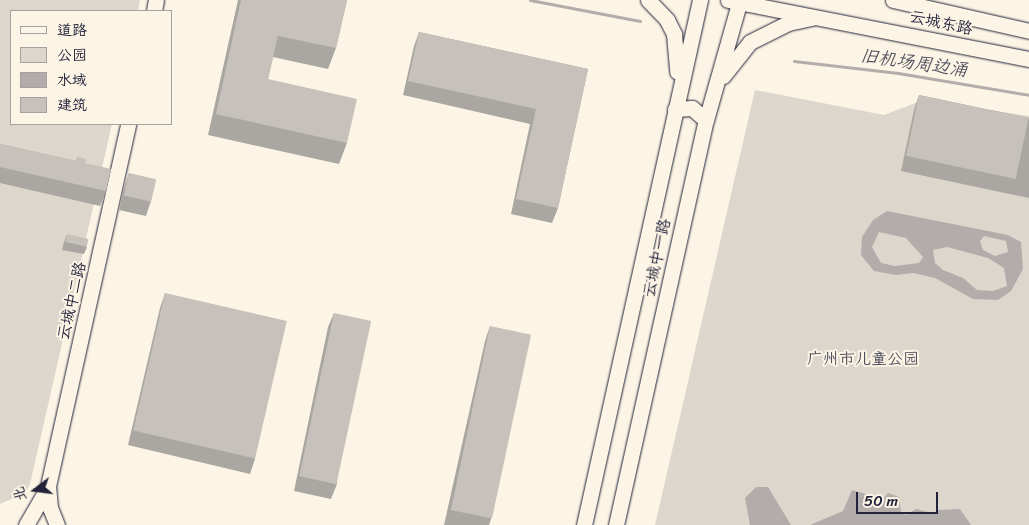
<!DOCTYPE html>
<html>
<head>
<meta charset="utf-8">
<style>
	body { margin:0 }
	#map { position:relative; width:1029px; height:525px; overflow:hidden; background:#fcf5e5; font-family:Sriracha,"LXGW WenKai TC",sans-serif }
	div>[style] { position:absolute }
	.green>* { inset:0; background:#dcd6cc }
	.water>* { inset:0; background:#b2adab }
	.stream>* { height:3px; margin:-1.5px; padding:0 1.5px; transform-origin:1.5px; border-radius:1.5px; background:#b2adab }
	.roads { filter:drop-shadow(0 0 1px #22223b) drop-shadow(0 0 1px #22223b) }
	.secondary>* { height:15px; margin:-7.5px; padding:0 7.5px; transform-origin:7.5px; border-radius:7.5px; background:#fcf5e5 }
	.wall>* { inset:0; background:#aaa6a1 }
	.building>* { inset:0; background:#c6c1bb; transform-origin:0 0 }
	span { translate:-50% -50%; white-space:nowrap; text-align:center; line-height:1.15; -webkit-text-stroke:4px #fcf5e5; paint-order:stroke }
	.street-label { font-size:16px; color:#22223b }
	.park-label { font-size:16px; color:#504f5f }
	.water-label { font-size:18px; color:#545362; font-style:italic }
	.legend { position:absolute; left:10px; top:10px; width:162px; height:115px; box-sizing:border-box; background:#fcf5e5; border:1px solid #a5a1a1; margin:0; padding:6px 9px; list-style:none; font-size:15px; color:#22223b }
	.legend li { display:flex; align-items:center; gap:10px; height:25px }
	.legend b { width:25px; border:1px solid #a5a1a1 }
	.north { position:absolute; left:10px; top:465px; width:50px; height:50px; -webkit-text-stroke:4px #fcf5e5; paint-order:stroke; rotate:255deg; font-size:14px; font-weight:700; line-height:20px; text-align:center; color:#22223b }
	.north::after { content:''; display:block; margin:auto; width:18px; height:22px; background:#22223b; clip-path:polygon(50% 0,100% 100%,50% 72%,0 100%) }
	.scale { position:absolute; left:856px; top:492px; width:82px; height:22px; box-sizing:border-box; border:2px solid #22223b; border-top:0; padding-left:6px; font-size:15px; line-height:18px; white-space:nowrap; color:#22223b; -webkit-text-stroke:4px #fcf5e5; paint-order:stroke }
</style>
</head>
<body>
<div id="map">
	<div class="green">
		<i style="clip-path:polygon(0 0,140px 0,138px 11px,11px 11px,11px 124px,112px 124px,30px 484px,25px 493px,0 504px)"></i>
		<i style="clip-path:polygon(755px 90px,884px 115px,923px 100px,1029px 116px,1029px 525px,655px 525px)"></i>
	</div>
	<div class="water">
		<i style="clip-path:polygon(evenodd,887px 211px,1008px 235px,1021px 242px,1023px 269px,1011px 291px,998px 300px,973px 299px,935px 278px,913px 273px,896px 275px,874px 271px,861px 255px,862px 237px,873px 220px,887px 211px,879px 232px,906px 238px,923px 257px,919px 263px,895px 266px,881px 263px,872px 247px,879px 232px,887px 211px,984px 236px,1006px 241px,1008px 252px,995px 256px,983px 250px,980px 241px,984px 236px,887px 211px,947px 247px,988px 258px,1004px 268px,1007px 286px,993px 291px,977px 290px,963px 278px,943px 270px,935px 263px,933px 250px,947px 247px)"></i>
		<i style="clip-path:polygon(756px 487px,768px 487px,791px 525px,750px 525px,745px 498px)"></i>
		<i style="clip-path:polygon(852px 490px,883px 499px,888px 493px,899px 497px,901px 512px,906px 515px,916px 509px,936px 514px,937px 510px,960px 509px,971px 525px,810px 525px,843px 511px)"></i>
	</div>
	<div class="stream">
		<i style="left:530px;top:0;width:112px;rotate:10.8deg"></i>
		<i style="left:794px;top:61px;width:105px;rotate:6.6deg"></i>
		<i style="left:898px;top:73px;width:133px;rotate:9.5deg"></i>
	</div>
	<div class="roads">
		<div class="secondary">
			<i style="left:648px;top:0;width:28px;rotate:46deg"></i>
			<i style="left:667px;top:20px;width:16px;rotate:63deg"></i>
			<i style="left:674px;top:34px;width:38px;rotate:85deg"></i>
			<i style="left:728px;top:0;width:307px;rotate:11.1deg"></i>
			<i style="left:893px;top:0;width:139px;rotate:12.8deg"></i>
			<i style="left:154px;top:11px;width:11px;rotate:-80deg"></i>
			<i style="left:723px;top:76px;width:43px;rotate:-51.5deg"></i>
			<i style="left:750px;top:42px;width:42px;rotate:-26.6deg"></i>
			<i style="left:788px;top:23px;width:24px;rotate:-12deg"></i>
			<i style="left:675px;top:109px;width:17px;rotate:-3deg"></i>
			<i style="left:692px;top:108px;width:18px;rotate:41deg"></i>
			<i style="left:26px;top:525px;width:44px;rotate:-59.9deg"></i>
			<i style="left:57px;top:525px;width:18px;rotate:-112deg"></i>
			<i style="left:50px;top:508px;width:22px;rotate:-95deg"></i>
			<i style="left:48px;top:486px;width:371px;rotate:-77.5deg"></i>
			<i style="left:584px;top:525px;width:538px;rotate:-77.54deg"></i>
			<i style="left:616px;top:525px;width:415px;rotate:-77.5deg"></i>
			<i style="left:706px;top:120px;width:125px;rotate:-74.2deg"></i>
		</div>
	</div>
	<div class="wall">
		<i style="clip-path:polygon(238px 0,347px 0,336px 48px,328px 69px,273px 57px,268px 79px,347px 143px,339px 164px,208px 135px)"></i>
		<i style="clip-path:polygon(419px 32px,588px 69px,558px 208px,552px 223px,511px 214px,530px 124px,403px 95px,414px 46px)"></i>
		<i style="clip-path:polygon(919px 95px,1029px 118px,1029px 198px,901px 171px,914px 110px)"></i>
		<i style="clip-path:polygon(0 144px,76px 161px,78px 157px,85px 163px,106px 191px,100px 206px,0 183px)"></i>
		<i style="clip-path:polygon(129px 173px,151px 201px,146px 216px,119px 210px,124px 188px)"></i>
		<i style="clip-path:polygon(67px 234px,87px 247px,84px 254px,62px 250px,64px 242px)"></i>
		<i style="clip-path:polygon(165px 293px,255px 459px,250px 474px,128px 445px,160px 308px)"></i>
		<i style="clip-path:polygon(334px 313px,337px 484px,331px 499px,294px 491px,328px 327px)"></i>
		<i style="clip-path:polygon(490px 326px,491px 519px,489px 525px,444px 525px,485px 341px)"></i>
	</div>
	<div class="building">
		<i style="clip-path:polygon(241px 0,347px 0,336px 48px,278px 36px,268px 79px,357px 99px,347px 143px,216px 114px)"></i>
		<i style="clip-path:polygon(419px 32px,588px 69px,558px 208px,516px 199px,536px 109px,408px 81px)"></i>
		<i style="left:919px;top:95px;width:112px;height:62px;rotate:12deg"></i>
		<i style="clip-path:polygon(0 144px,77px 161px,78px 157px,86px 159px,85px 163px,111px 169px,106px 191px,0 167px)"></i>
		<i style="left:129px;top:173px;width:28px;height:23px;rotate:13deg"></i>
		<i style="left:67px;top:234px;width:22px;height:8px;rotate:13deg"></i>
		<i style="left:165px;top:293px;width:125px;height:141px;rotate:13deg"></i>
		<i style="left:334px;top:313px;width:38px;height:167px;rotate:12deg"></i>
		<i style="left:490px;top:326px;width:42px;height:188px;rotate:12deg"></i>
	</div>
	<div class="street-label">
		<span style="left:941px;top:23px;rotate:12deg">云城东路</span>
		<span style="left:657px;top:258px;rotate:-78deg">云城中一路</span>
		<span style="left:72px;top:301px;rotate:-77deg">云城中二路</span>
	</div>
	<div class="park-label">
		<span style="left:863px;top:359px">广州市儿童公园</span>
	</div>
	<div class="water-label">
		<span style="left:914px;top:63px;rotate:8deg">旧机场周边涌</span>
	</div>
	<ul class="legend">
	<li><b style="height:6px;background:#fcf5e5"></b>道路</li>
	<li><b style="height:14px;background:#dcd6cc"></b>公园</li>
	<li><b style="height:14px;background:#b2adab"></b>水域</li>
	<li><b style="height:14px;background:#c6c1bb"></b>建筑</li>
	</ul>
	<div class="north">北</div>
	<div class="scale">50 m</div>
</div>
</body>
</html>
